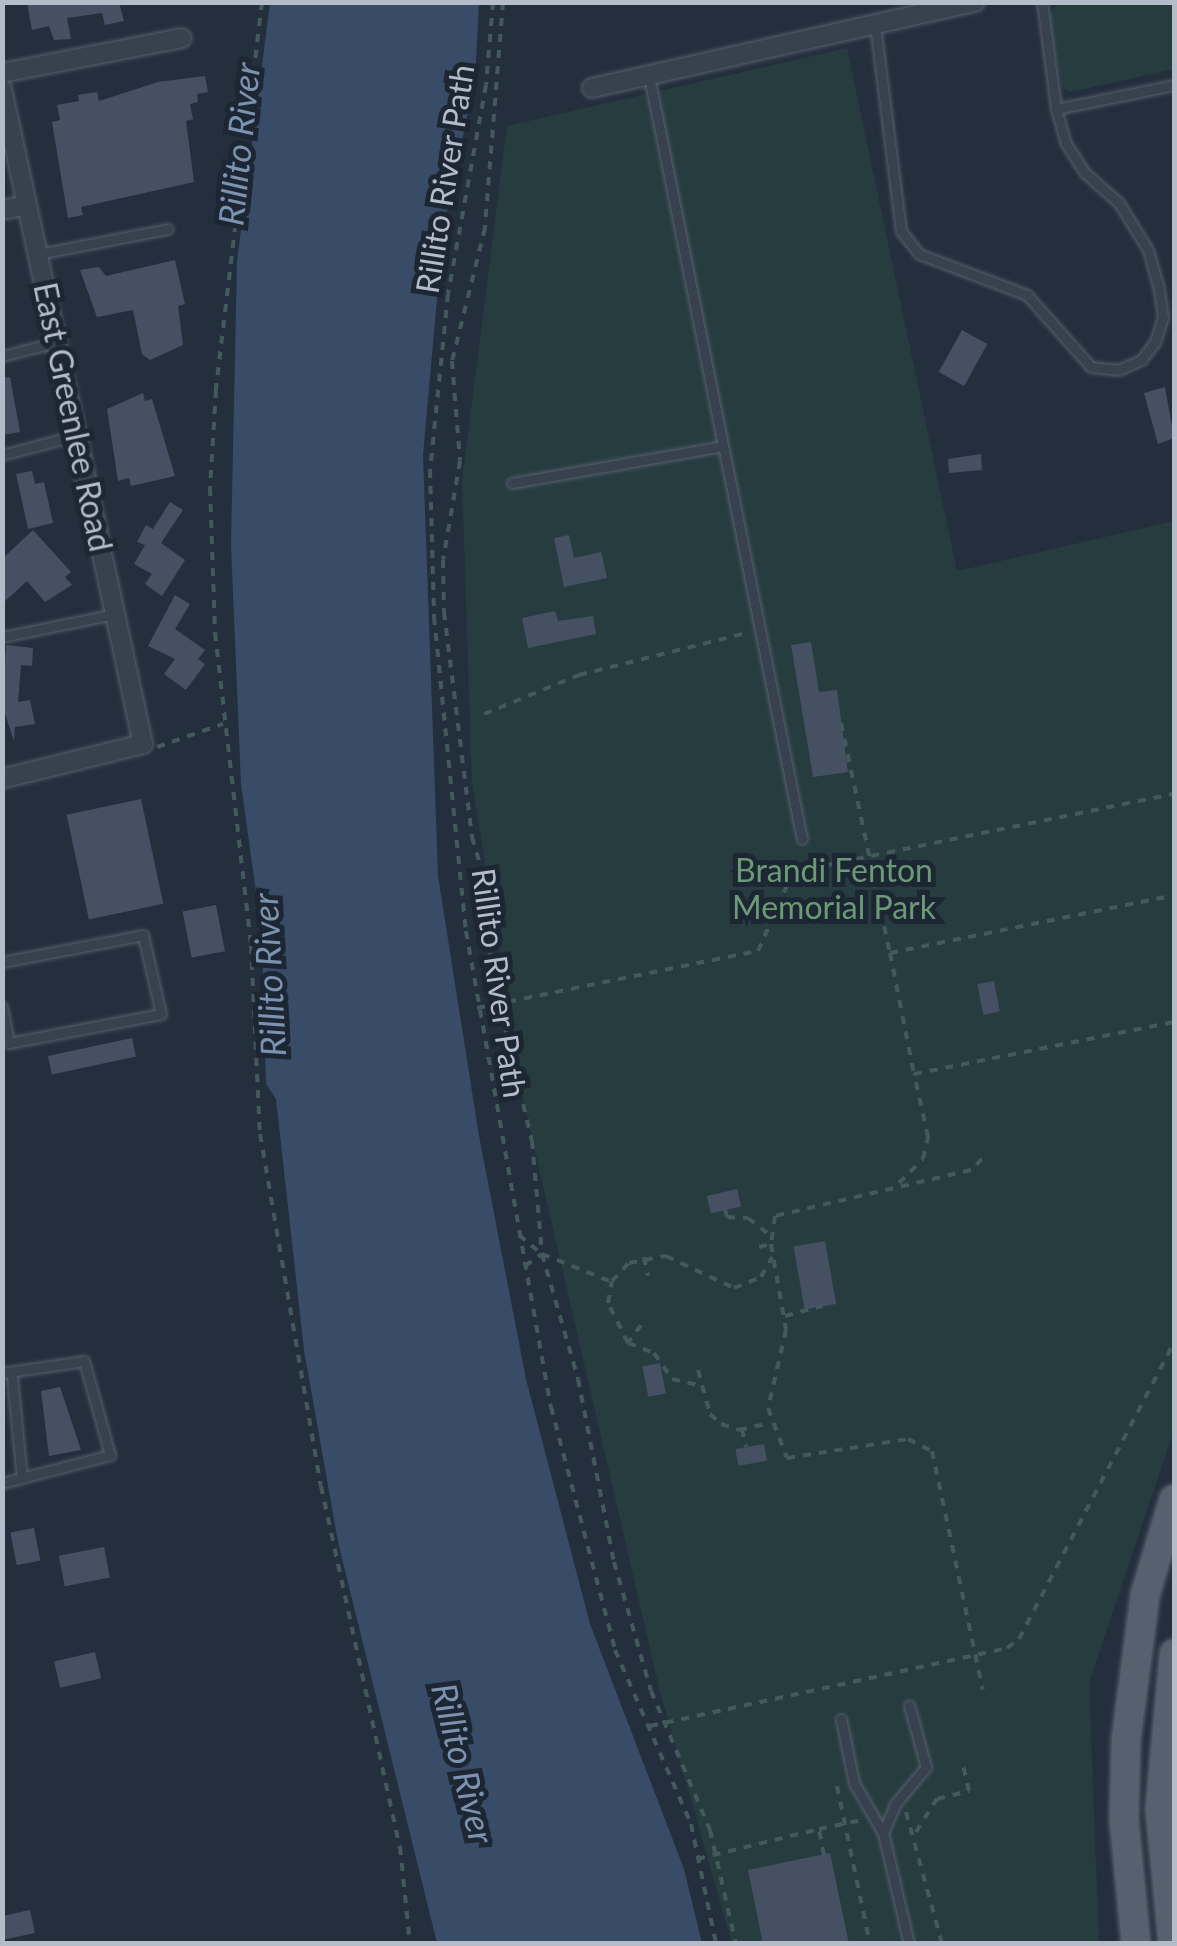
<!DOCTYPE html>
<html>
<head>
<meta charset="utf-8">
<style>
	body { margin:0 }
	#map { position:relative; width:1177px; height:1946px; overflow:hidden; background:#242f3e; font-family:Lato,sans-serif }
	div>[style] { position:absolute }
	.green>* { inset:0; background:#263c3f }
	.water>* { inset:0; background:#394c67 }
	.building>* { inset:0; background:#455162; transform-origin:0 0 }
	.path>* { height:4px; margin-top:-2px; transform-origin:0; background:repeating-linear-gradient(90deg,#44595c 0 8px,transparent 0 16px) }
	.roads { filter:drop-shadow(0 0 2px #565f6c) drop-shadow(0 0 2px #565f6c) }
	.lane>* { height:9px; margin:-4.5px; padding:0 4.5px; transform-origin:4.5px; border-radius:4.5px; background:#38414e }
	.street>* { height:18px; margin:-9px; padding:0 9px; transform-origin:9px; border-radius:9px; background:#38414e }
	.primary>* { height:28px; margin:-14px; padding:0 14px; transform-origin:14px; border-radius:14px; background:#56606e }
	span { translate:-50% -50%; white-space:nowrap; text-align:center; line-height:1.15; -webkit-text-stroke:10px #1d2633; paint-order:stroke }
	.street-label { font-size:32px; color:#b4bcc9 }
	.park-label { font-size:32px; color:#6b9a76 }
	.water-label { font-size:35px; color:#7c92b1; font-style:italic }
	.frame { position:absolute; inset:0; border:5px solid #b4bcc9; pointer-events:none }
</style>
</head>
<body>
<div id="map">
	<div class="green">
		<i style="clip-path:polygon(1057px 3px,1174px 3px,1174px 69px,1071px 92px,1062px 88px,1048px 18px)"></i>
		<i style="clip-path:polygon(847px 48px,957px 571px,1174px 521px,1174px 1430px,1089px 1683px,1099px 1943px,732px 1943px,659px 1688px,523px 1099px,472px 782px,462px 481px,507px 126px)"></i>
	</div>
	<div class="water">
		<i style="clip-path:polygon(270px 3px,479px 3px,475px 79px,443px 232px,423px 455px,438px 876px,479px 1136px,526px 1379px,590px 1624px,684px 1869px,702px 1943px,437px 1943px,338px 1542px,304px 1350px,276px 1099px,266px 1084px,262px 935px,241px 784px,231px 545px,237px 262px)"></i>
	</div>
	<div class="building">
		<i style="clip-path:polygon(27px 2px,119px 2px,124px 21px,105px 25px,102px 13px,67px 18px,71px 39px,54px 40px,49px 26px,32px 30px)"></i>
		<i style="clip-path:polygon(205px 76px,208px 92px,197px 94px,198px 102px,190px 104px,193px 119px,186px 121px,194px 182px,81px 207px,83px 215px,68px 218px,52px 122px,60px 120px,57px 105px,79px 101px,78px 95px,97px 92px,99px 101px,158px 82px)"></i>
		<i style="clip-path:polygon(175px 260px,185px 304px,178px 306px,183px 345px,150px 360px,142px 354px,133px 310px,97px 317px,80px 270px,99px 267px,106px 276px)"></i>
		<i style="left:962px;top:330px;width:29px;height:48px;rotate:29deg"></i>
		<i style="clip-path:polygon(10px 377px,20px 432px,2px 435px,2px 378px)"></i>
		<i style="clip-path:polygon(1165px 387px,1174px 438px,1158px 444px,1144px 393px)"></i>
		<i style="clip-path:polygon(143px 393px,145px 401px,152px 399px,175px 476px,131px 486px,129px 478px,118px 481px,107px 409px)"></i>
		<i style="clip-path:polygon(981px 454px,982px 470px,949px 473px,948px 459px)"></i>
		<i style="clip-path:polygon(32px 471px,35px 484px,44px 482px,53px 523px,28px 529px,16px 474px)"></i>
		<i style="clip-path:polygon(170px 502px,183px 510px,161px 543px,185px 560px,162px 596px,145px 584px,152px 574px,134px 564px,145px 545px,137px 542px,146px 525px,153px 529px)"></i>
		<i style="clip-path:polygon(33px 530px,71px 572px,65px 577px,72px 585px,45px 602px,27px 581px,2px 604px,2px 559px)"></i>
		<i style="clip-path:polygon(569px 535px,574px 558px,601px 552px,607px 578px,564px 587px,554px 538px)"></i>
		<i style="clip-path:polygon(175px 595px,190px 604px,175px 629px,205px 650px,198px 659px,205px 664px,186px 690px,164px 674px,175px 659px,148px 646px)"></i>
		<i style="clip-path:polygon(555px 611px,558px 621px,593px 616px,596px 634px,528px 648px,522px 618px)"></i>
		<i style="clip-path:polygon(811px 642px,819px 692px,837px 690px,848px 772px,813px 777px,791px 645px)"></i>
		<i style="clip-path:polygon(6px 645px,33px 648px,32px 666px,21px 665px,18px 702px,30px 700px,35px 724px,15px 727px,14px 741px,2px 704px)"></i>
		<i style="left:141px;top:799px;width:107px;height:76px;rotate:78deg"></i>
		<i style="left:216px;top:905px;width:47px;height:34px;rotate:79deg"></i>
		<i style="left:994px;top:981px;width:31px;height:17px;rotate:79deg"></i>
		<i style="left:132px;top:1038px;width:19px;height:86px;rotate:78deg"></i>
		<i style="left:737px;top:1189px;width:18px;height:31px;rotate:77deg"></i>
		<i style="left:825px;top:1241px;width:64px;height:32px;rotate:80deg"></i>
		<i style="left:660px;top:1363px;width:31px;height:18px;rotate:79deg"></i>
		<i style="clip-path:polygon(60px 1387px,81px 1450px,49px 1456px,41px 1391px)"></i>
		<i style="left:764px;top:1444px;width:17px;height:29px;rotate:80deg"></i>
		<i style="left:34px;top:1528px;width:33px;height:24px;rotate:79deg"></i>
		<i style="left:104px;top:1547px;width:31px;height:46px;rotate:79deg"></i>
		<i style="left:95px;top:1652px;width:27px;height:42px;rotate:77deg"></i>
		<i style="clip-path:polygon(830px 1853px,849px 1944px,763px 1944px,748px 1870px)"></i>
		<i style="clip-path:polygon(30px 1910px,35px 1933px,2px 1940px,2px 1916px)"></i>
	</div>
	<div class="path">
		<i style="left:262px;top:2px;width:391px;rotate:96.8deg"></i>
		<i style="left:216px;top:390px;width:98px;rotate:93.5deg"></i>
		<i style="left:210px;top:488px;width:145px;rotate:88deg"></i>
		<i style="left:215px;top:633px;width:315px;rotate:83.4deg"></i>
		<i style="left:251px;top:946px;width:188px;rotate:87.3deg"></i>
		<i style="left:260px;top:1134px;width:357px;rotate:80.2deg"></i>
		<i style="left:321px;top:1486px;width:370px;rotate:77.7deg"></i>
		<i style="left:400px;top:1847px;width:98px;rotate:84.1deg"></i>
		<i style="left:493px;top:2px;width:83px;rotate:94.8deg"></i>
		<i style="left:486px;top:85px;width:212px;rotate:100.3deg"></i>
		<i style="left:448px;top:294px;width:177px;rotate:95.8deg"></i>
		<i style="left:430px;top:470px;width:147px;rotate:88.4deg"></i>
		<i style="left:434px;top:617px;width:316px;rotate:84.2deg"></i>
		<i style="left:466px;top:931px;width:484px;rotate:79.9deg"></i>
		<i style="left:551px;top:1407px;width:251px;rotate:75.2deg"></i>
		<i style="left:615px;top:1650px;width:190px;rotate:66.4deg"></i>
		<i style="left:691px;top:1824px;width:123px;rotate:78.2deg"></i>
		<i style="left:503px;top:2px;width:227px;rotate:94.6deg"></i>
		<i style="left:485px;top:228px;width:137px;rotate:103.9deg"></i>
		<i style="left:452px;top:361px;width:100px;rotate:85.4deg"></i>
		<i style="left:460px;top:461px;width:100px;rotate:99.7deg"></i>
		<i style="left:443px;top:560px;width:52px;rotate:88.9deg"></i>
		<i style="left:444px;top:612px;width:227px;rotate:82.9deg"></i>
		<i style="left:472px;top:837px;width:71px;rotate:73.6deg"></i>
		<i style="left:492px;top:905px;width:59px;rotate:91.9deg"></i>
		<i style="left:490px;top:964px;width:182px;rotate:76.7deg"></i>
		<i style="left:532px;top:1141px;width:113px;rotate:84.9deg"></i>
		<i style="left:542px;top:1254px;width:130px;rotate:73.9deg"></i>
		<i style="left:578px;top:1379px;width:187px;rotate:78.9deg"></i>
		<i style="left:614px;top:1562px;width:134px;rotate:74deg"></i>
		<i style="left:651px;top:1691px;width:151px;rotate:67deg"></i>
		<i style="left:710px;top:1830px;width:117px;rotate:77.2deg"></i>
		<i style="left:484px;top:714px;width:103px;rotate:-22.3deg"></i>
		<i style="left:579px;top:675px;width:172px;rotate:-14.1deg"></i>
		<i style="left:841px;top:723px;width:235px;rotate:78deg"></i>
		<i style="left:890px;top:953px;width:290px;rotate:-11.5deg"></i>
		<i style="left:157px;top:747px;width:70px;rotate:-19.2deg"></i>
		<i style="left:890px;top:953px;width:123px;rotate:78.8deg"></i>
		<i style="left:477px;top:1008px;width:287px;rotate:-11.5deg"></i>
		<i style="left:758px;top:951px;width:86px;rotate:-66.1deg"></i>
		<i style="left:793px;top:872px;width:389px;rotate:-11.6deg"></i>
		<i style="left:982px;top:1159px;width:16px;rotate:135deg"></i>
		<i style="left:971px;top:1170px;width:201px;rotate:166.8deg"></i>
		<i style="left:775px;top:1216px;width:28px;rotate:98deg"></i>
		<i style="left:771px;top:1244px;width:87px;rotate:80.1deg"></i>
		<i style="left:786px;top:1330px;width:80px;rotate:103deg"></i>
		<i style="left:768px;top:1408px;width:53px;rotate:69.2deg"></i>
		<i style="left:787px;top:1458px;width:122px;rotate:-8.9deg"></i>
		<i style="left:908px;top:1439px;width:27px;rotate:27deg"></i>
		<i style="left:932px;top:1451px;width:244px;rotate:78deg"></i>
		<i style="left:899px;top:1183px;width:34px;rotate:-45deg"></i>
		<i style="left:923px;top:1159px;width:23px;rotate:-77deg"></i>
		<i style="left:928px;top:1137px;width:65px;rotate:-102.5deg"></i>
		<i style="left:914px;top:1074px;width:265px;rotate:-11.3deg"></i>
		<i style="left:725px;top:1210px;width:7px;rotate:74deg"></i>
		<i style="left:727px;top:1217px;width:21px;rotate:3deg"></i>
		<i style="left:748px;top:1218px;width:29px;rotate:38deg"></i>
		<i style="left:519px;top:1235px;width:30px;rotate:40deg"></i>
		<i style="left:542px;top:1254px;width:75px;rotate:21.8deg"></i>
		<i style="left:759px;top:1247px;width:12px;rotate:-14deg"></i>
		<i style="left:644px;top:1257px;width:19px;rotate:78deg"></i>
		<i style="left:525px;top:1266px;width:21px;rotate:-35deg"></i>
		<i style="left:785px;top:1316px;width:39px;rotate:-15deg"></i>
		<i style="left:641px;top:1325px;width:22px;rotate:126deg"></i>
		<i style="left:628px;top:1343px;width:28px;rotate:21deg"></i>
		<i style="left:654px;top:1353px;width:32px;rotate:55deg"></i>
		<i style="left:672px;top:1379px;width:31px;rotate:13deg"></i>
		<i style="left:628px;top:1343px;width:45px;rotate:-116.6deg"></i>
		<i style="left:608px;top:1303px;width:22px;rotate:-80deg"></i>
		<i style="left:612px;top:1281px;width:25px;rotate:-47deg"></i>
		<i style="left:629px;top:1263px;width:38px;rotate:-11deg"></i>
		<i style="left:666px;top:1256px;width:75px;rotate:25.2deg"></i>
		<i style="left:734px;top:1288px;width:29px;rotate:-22deg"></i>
		<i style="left:761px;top:1277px;width:23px;rotate:-61deg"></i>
		<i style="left:698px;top:1370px;width:46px;rotate:74.7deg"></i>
		<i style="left:710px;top:1414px;width:15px;rotate:42deg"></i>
		<i style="left:721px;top:1424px;width:19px;rotate:18deg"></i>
		<i style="left:739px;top:1430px;width:31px;rotate:-13deg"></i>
		<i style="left:742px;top:1429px;width:18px;rotate:77deg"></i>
		<i style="left:650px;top:1726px;width:365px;rotate:-12.3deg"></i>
		<i style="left:1007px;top:1648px;width:15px;rotate:-37deg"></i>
		<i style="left:1019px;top:1639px;width:334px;rotate:-62.4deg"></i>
		<i style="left:837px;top:1786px;width:161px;rotate:78.2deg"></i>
		<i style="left:906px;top:1812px;width:137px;rotate:74.7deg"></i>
		<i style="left:916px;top:1832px;width:39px;rotate:-58deg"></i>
		<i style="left:937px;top:1799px;width:33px;rotate:-14deg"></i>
		<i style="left:969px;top:1791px;width:32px;rotate:-103deg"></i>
		<i style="left:824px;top:1855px;width:26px;rotate:-101deg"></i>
		<i style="left:819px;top:1829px;width:44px;rotate:-11.8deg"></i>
		<i style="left:697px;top:1859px;width:126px;rotate:-13.8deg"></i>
		<i style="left:1018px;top:1944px;width:1px"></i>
	</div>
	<div class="roads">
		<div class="lane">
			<i style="left:1042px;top:2px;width:108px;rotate:82.5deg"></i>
			<i style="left:1056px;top:109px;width:120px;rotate:-11.5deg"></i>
			<i style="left:875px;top:25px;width:208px;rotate:82.8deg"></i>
			<i style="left:901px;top:231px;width:29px;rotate:52deg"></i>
			<i style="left:919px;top:254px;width:116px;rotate:20.8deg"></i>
			<i style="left:1027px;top:295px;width:96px;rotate:48.4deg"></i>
			<i style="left:1091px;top:367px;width:27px;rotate:6deg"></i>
			<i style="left:1118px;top:370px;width:25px;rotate:-23deg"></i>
			<i style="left:1141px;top:360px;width:23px;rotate:-52deg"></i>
			<i style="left:1155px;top:342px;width:25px;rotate:-72deg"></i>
			<i style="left:1163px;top:318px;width:29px;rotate:-98deg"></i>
			<i style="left:1159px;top:289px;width:41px;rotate:-105.8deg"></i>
			<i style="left:1148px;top:250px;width:55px;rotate:-121.7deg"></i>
			<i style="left:1119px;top:203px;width:45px;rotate:-138.6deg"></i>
			<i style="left:1085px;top:173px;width:35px;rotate:-123deg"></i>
			<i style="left:1066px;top:144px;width:36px;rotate:-106deg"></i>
			<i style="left:649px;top:76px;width:778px;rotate:78.66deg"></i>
			<i style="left:38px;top:254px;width:132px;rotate:-10.9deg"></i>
			<i style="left:2px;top:356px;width:57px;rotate:-14.3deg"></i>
			<i style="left:2px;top:455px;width:78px;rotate:-14.9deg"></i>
			<i style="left:512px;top:483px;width:214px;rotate:-9.9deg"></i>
			<i style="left:2px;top:637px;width:115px;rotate:-11.5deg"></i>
			<i style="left:2px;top:962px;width:144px;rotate:-10.8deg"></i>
			<i style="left:143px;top:935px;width:81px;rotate:77.2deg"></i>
			<i style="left:161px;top:1014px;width:155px;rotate:169.2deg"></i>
			<i style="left:9px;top:1043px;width:37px;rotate:-101deg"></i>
			<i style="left:2px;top:1373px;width:83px;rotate:-8.3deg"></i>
			<i style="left:84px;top:1361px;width:98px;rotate:74.5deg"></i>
			<i style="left:110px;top:1455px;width:112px;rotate:165.5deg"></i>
			<i style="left:12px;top:1376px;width:103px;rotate:84.5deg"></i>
			<i style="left:841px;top:1719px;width:65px;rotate:78.5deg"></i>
			<i style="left:854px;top:1783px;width:58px;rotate:59.9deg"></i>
			<i style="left:883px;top:1833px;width:33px;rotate:-67deg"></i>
			<i style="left:896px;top:1803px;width:47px;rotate:-50.2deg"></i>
			<i style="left:926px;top:1767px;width:64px;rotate:-105.3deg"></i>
			<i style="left:883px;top:1833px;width:114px;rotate:76.8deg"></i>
		</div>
		<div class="street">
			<i style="left:2px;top:73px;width:183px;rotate:-11deg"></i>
			<i style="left:592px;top:88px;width:393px;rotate:-12.7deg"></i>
			<i style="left:2px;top:89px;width:670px;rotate:77.85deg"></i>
			<i style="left:143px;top:744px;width:145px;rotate:166.1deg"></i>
			<i style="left:2px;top:210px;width:25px;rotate:-11deg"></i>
		</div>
		<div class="primary">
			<i style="left:1136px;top:1944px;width:126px;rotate:-95.5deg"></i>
			<i style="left:1124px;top:1819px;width:79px;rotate:-88.5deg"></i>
			<i style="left:1126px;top:1740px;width:146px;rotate:-82.5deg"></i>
			<i style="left:1145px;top:1595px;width:100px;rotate:-73.2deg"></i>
			<i style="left:1173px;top:1944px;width:136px;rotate:-95.5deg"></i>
			<i style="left:1160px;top:1809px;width:156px;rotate:-84.8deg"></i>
		</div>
	</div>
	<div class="street-label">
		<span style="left:445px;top:179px;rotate:-81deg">Rillito River Path</span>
		<span style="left:73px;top:417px;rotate:78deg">East Greenlee Road</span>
		<span style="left:499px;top:983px;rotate:82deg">Rillito River Path</span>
	</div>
	<div class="park-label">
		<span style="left:834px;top:889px">Brandi Fenton<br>Memorial Park</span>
	</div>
	<div class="water-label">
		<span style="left:238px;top:144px;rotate:-84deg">Rillito River</span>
		<span style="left:268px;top:975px;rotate:-93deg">Rillito River</span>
		<span style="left:464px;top:1763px;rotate:76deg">Rillito River</span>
	</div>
	<div class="frame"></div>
</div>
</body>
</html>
